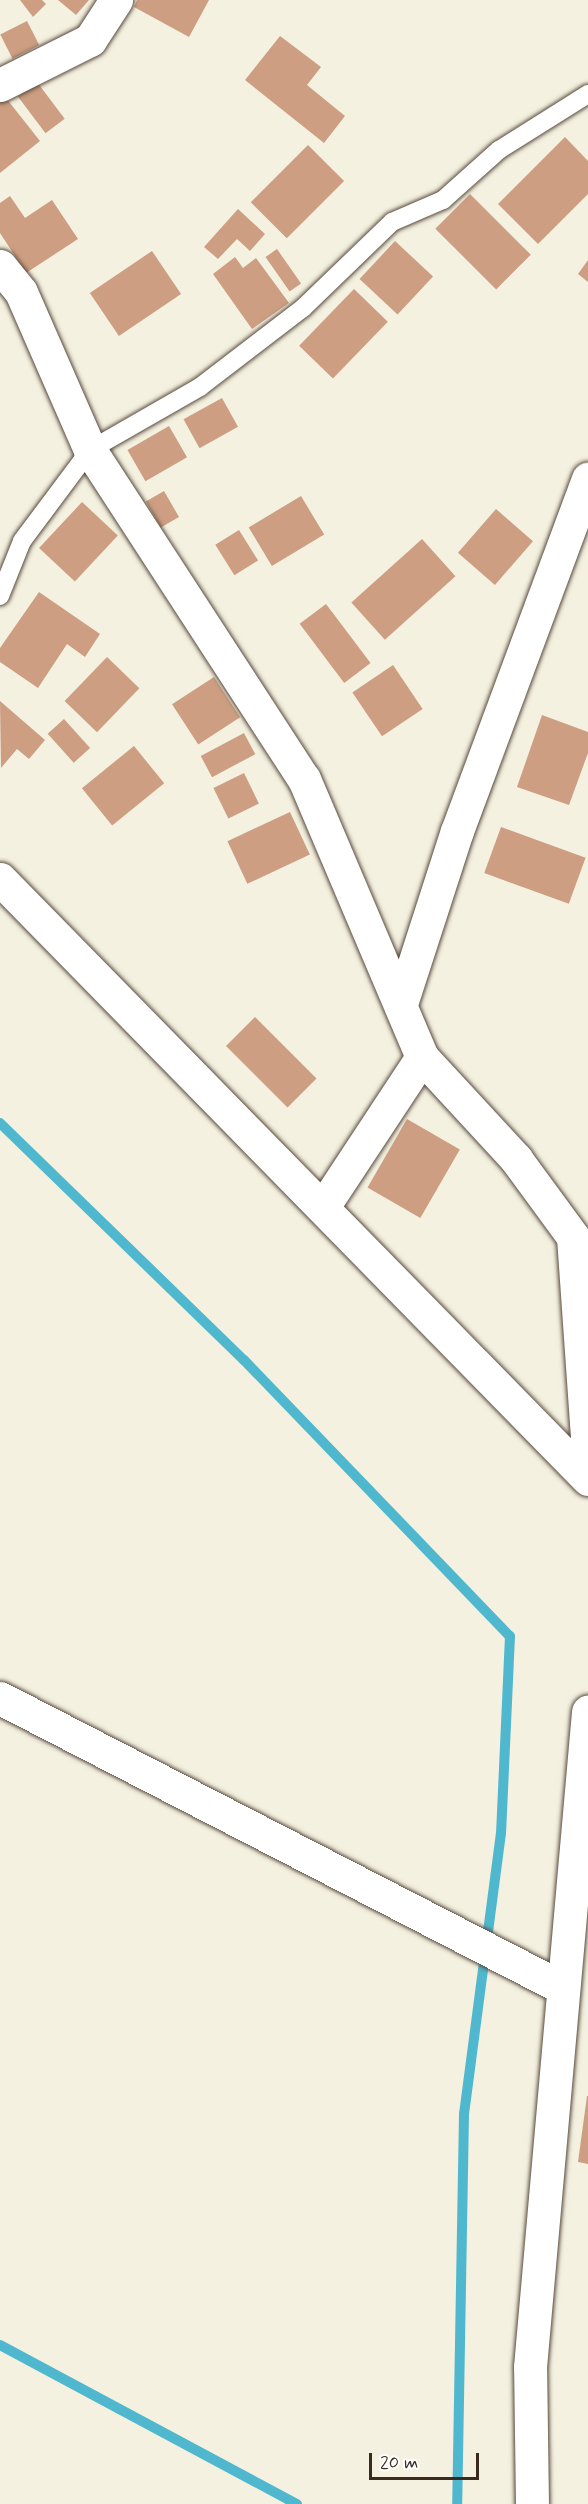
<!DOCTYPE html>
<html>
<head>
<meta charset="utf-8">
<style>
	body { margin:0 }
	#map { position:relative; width:588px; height:2504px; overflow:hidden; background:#f4f1e0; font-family:Mynerve,sans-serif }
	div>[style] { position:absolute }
	.stream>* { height:10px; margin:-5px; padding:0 5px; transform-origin:5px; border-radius:5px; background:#50b8ce }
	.building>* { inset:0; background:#cd9e82; transform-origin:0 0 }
	.roads { filter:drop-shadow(0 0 2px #57483b) drop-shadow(0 0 2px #57483b) }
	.lane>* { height:18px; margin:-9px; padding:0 9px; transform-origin:9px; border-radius:9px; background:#fff }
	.street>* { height:33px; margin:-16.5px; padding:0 16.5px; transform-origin:16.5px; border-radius:16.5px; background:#fff }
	span { translate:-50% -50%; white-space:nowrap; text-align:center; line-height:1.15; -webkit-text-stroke:4.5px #fff; paint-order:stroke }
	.scale { position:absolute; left:369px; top:2453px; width:110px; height:27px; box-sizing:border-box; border:3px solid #3b2a1e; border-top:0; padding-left:8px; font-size:18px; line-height:21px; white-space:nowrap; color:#3b2a1e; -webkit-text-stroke:4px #fff; paint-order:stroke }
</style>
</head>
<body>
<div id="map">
	<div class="stream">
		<i style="left:0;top:1123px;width:340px;rotate:44.2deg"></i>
		<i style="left:244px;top:1360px;width:383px;rotate:46.1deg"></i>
		<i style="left:510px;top:1636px;width:197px;rotate:92.6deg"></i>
		<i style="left:501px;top:1833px;width:283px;rotate:97.5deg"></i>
		<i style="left:464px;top:2114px;width:390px;rotate:91deg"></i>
		<i style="left:0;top:2345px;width:337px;rotate:28.2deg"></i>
	</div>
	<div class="building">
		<i style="clip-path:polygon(20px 0,42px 0,46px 4px,33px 17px)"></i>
		<i style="clip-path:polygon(58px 0,89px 0,76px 15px)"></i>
		<i style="clip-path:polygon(137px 0,209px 0,189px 37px,134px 7px)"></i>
		<i style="left:27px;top:21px;width:27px;height:30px;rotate:63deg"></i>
		<i style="clip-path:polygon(280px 36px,321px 67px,307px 85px,345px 116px,324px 143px,245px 80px)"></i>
		<i style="left:37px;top:82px;width:46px;height:24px;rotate:53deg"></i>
		<i style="clip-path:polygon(6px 98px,40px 141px,0 173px,0 103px)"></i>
		<i style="clip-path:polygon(565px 137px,588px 161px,588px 194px,538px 244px,498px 204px)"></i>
		<i style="left:308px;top:145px;width:51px;height:81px;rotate:45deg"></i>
		<i style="left:470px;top:194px;width:86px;height:49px;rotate:45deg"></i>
		<i style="clip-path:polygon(10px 196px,25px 218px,52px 200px,78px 239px,26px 273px,0 233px,0 203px)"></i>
		<i style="clip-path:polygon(238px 209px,265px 234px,250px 251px,237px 239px,218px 259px,204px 247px)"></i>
		<i style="left:395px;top:241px;width:52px;height:52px;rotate:43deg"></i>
		<i style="left:277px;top:249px;width:42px;height:14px;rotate:55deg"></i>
		<i style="left:152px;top:251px;width:52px;height:75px;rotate:56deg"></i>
		<i style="clip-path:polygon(235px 257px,243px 268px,256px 258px,289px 303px,252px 329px,213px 274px)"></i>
		<i style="clip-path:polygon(588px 260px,588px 282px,578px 274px)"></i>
		<i style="left:354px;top:289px;width:47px;height:79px;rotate:44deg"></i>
		<i style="left:222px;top:398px;width:33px;height:44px;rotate:61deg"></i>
		<i style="left:169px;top:426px;width:36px;height:48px;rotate:60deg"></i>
		<i style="left:164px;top:491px;width:30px;height:21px;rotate:60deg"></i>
		<i style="left:301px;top:496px;width:45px;height:61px;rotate:59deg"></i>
		<i style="left:82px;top:502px;width:49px;height:63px;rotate:43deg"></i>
		<i style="left:496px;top:509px;width:49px;height:58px;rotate:41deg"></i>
		<i style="left:239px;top:530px;width:36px;height:28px;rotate:58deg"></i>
		<i style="left:422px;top:539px;width:50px;height:95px;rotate:48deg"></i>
		<i style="clip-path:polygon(39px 592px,100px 634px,85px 657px,67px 644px,38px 688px,0 662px,0 648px)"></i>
		<i style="left:326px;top:604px;width:74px;height:33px;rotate:53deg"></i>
		<i style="left:107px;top:657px;width:45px;height:61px;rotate:44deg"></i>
		<i style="left:393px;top:665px;width:53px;height:49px;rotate:56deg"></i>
		<i style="left:214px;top:677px;width:48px;height:50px;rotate:57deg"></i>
		<i style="clip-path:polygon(0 701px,45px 740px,29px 759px,17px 749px,1px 768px)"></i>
		<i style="clip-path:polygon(542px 715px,588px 732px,588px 753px,569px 805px,517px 787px)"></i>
		<i style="left:64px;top:719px;width:39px;height:22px;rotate:48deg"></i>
		<i style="left:244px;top:733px;width:24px;height:49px;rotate:62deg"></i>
		<i style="left:134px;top:746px;width:48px;height:67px;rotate:51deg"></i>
		<i style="left:244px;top:773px;width:34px;height:34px;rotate:64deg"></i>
		<i style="left:290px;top:812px;width:47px;height:69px;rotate:65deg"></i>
		<i style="left:501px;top:827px;width:90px;height:49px;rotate:20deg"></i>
		<i style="left:255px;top:1017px;width:87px;height:41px;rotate:45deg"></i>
		<i style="left:407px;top:1119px;width:61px;height:79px;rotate:30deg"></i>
		<i style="clip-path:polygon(587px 2096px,588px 2096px,588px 2164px,578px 2162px)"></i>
	</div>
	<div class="roads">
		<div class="lane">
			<i style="left:0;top:596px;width:59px;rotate:-68.2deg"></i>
			<i style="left:22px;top:541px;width:114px;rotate:-53.2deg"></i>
			<i style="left:90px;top:450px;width:127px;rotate:-29.8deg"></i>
			<i style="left:200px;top:387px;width:130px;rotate:-37.5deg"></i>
			<i style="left:303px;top:308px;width:124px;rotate:-44deg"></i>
			<i style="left:392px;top:222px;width:56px;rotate:-23.3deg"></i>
			<i style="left:443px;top:200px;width:75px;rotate:-41.8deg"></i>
			<i style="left:499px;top:150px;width:105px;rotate:-32.2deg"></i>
		</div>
		<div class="street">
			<i style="left:0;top:85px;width:101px;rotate:-26.6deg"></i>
			<i style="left:90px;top:40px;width:48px;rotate:-57deg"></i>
			<i style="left:0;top:266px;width:33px;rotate:51deg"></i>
			<i style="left:21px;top:292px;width:172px;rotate:66.4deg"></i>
			<i style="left:90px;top:450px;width:392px;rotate:57deg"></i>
			<i style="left:304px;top:779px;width:302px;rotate:67deg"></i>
			<i style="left:422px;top:1057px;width:139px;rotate:47.3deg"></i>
			<i style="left:516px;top:1159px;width:97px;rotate:53.8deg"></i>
			<i style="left:573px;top:1237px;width:214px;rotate:86deg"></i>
			<i style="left:0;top:879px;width:840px;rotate:45.58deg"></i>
			<i style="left:401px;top:1004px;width:182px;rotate:-72.1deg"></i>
			<i style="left:457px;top:831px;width:376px;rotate:-69.6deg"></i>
			<i style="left:323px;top:1207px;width:180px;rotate:-56.6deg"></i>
			<i style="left:0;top:1698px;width:631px;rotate:27.26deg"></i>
			<i style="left:532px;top:2504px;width:137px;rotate:-90.8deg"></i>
			<i style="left:530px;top:2367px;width:658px;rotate:-84.94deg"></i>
		</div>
	</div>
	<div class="scale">20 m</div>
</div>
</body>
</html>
